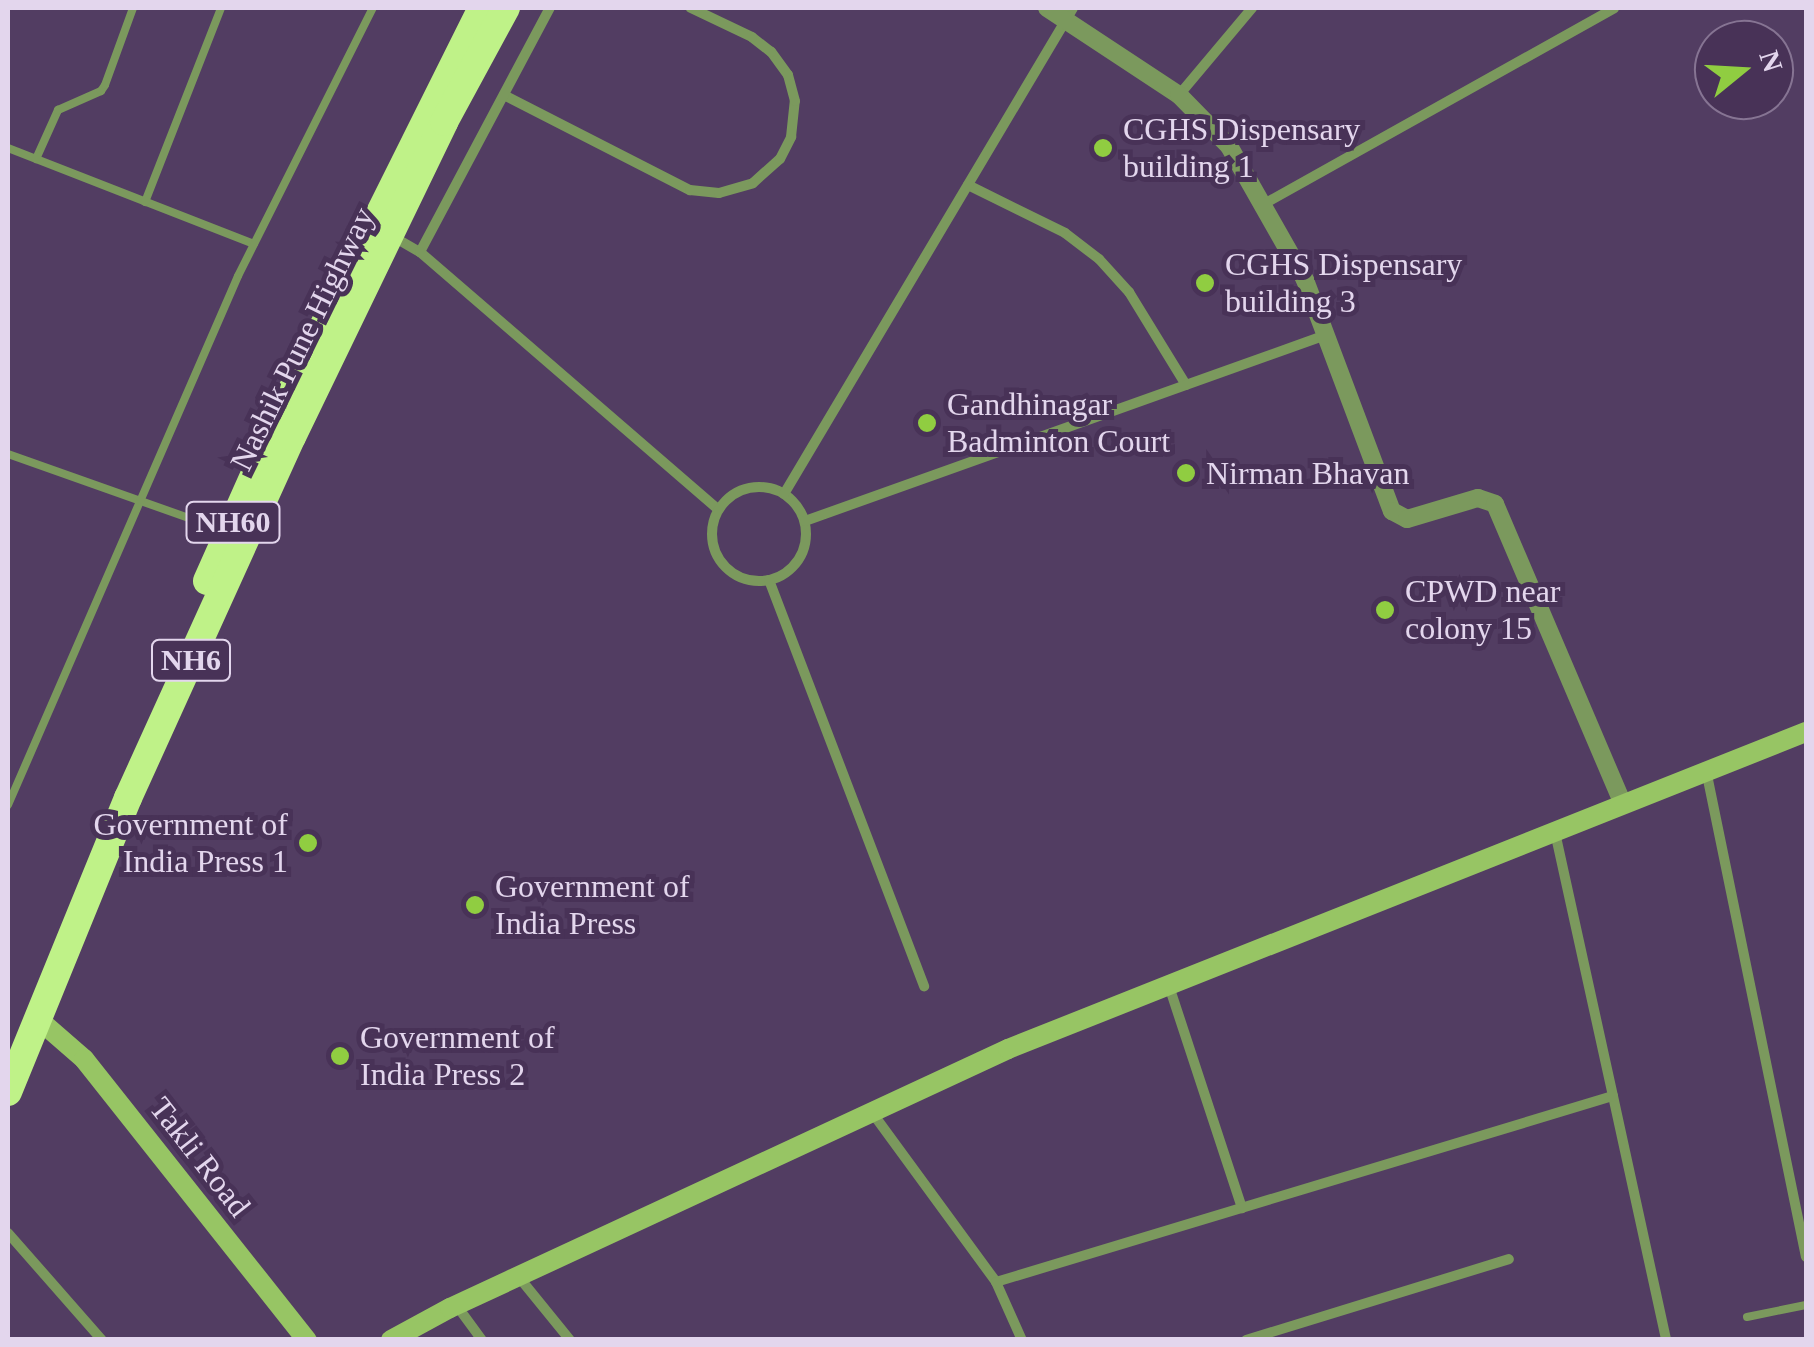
<!DOCTYPE html>
<html>
<head>
<meta charset="utf-8">
<style>
	body { margin:0 }
	#map { position:relative; width:1814px; height:1347px; overflow:hidden; background:#523d62; font-family:"Times New Roman",serif }
	div>[style] { position:absolute }
	.service>* { height:8px; margin:-4px; padding:0 4px; transform-origin:4px; border-radius:4px; background:#7b995d }
	.minor>* { height:10px; margin:-5px; padding:0 5px; transform-origin:5px; border-radius:5px; background:#7b995d }
	.minor>.ring { margin:-5px; padding:0; box-sizing:content-box; background:none; border:10px solid #7b995d; border-radius:50% }
	.tertiary>* { height:18px; margin:-9px; padding:0 9px; transform-origin:9px; border-radius:9px; background:#7b995d }
	.secondary>* { height:20px; margin:-10px; padding:0 10px; transform-origin:10px; border-radius:10px; background:#97c564 }
	.trunk>* { height:28px; margin:-14px; padding:0 14px; transform-origin:14px; border-radius:14px; background:#bff288 }
	.dots>* { width:28px; height:28px; translate:-50% -50%; box-sizing:border-box; border:5px solid #483257; border-radius:50% }
	span { translate:-50% -50%; white-space:nowrap; text-align:center; line-height:1.15; -webkit-text-stroke:10px #483257; paint-order:stroke }
	.shield-label span { padding:2px 8px; background:#483257; border:2px solid; border-radius:8px; -webkit-text-stroke-width:0 }
	.shield-label { font-size:30px; color:#e3d6ed; font-weight:700 }
	.poi-label { font-size:32px; color:#e3d6ed }
	.left { translate:0 -50%; text-align:left }
	.right { translate:-100% -50%; text-align:right }
	.street-label { font-size:32px; color:#e3d6ed }
	.frame { position:absolute; inset:0; border:10px solid #e3d6ed; pointer-events:none }
	.north { position:absolute; left:1694px; top:20px; width:100px; height:100px; box-sizing:border-box; background:#483257; border:2px solid #867493; border-radius:50%; rotate:72deg; font-size:28px; font-weight:700; line-height:40px; text-align:center; color:#e3d6ed }
	.north::after { content:''; display:block; margin:auto; width:35px; height:45px; background:#90cd41; clip-path:polygon(50% 0,100% 100%,50% 72%,0 100%) }
</style>
</head>
<body>
<div id="map">
	<div class="service">
		<i style="left:8px;top:148px;width:264px;rotate:21.3deg"></i>
		<i style="left:36px;top:159px;width:54px;rotate:-65.8deg"></i>
		<i style="left:58px;top:110px;width:47px;rotate:-23.8deg"></i>
		<i style="left:101px;top:91px;width:7px;rotate:-56deg"></i>
		<i style="left:105px;top:85px;width:82px;rotate:-70deg"></i>
		<i style="left:145px;top:202px;width:208px;rotate:-68.6deg"></i>
		<i style="left:8px;top:454px;width:230px;rotate:19.5deg"></i>
		<i style="left:8px;top:805px;width:577px;rotate:-66.5deg"></i>
		<i style="left:238px;top:276px;width:300px;rotate:-63.3deg"></i>
		<i style="left:1747px;top:1317px;width:60px;rotate:-11.5deg"></i>
	</div>
	<div class="minor">
		<i style="left:504px;top:95px;width:209px;rotate:27.1deg"></i>
		<i style="left:690px;top:190px;width:29px;rotate:6deg"></i>
		<i style="left:719px;top:193px;width:35px;rotate:-16deg"></i>
		<i style="left:753px;top:183px;width:36px;rotate:-42deg"></i>
		<i style="left:780px;top:159px;width:25px;rotate:-63deg"></i>
		<i style="left:791px;top:137px;width:36px;rotate:-84deg"></i>
		<i style="left:795px;top:101px;width:27px;rotate:-105deg"></i>
		<i style="left:788px;top:75px;width:29px;rotate:-126deg"></i>
		<i style="left:771px;top:52px;width:24px;rotate:-142deg"></i>
		<i style="left:752px;top:37px;width:68px;rotate:-154.6deg"></i>
		<i style="left:1179px;top:95px;width:114px;rotate:-50deg"></i>
		<i style="left:968px;top:185px;width:108px;rotate:26.3deg"></i>
		<i style="left:1065px;top:233px;width:43px;rotate:37.4deg"></i>
		<i style="left:1099px;top:259px;width:45px;rotate:47.7deg"></i>
		<i style="left:1129px;top:292px;width:109px;rotate:58.5deg"></i>
		<i style="left:1264px;top:204px;width:401px;rotate:-29.2deg"></i>
		<i style="left:392px;top:236px;width:32px;rotate:30deg"></i>
		<i style="left:420px;top:252px;width:276px;rotate:-62deg"></i>
		<i style="left:420px;top:252px;width:394px;rotate:40.8deg"></i>
		<i class="ring" style="left:712px;top:487px;width:84px;height:84px"></i>
		<i style="left:784px;top:494px;width:565px;rotate:-59.26deg"></i>
		<i style="left:805px;top:521px;width:553px;rotate:-19.65deg"></i>
		<i style="left:769px;top:580px;width:435px;rotate:69.1deg"></i>
		<i style="left:1706px;top:770px;width:497px;rotate:78.4deg"></i>
		<i style="left:1169px;top:986px;width:234px;rotate:71.8deg"></i>
		<i style="left:1613px;top:1096px;width:250px;rotate:77.7deg"></i>
		<i style="left:871px;top:1111px;width:212px;rotate:53.8deg"></i>
		<i style="left:996px;top:1282px;width:644px;rotate:-16.78deg"></i>
		<i style="left:1613px;top:1096px;width:270px;rotate:-102.4deg"></i>
		<i style="left:8px;top:1233px;width:142px;rotate:48.7deg"></i>
		<i style="left:518px;top:1276px;width:82px;rotate:50.9deg"></i>
		<i style="left:996px;top:1282px;width:64px;rotate:65.9deg"></i>
		<i style="left:457px;top:1306px;width:42px;rotate:53.7deg"></i>
		<i style="left:1246px;top:1340px;width:275px;rotate:-17.1deg"></i>
	</div>
	<div class="tertiary">
		<i style="left:1047px;top:8px;width:158px;rotate:33.4deg"></i>
		<i style="left:1179px;top:95px;width:71px;rotate:45.6deg"></i>
		<i style="left:1229px;top:146px;width:154px;rotate:60.4deg"></i>
		<i style="left:1305px;top:280px;width:247px;rotate:69.4deg"></i>
		<i style="left:1392px;top:511px;width:17px;rotate:28deg"></i>
		<i style="left:1407px;top:519px;width:74px;rotate:-16.5deg"></i>
		<i style="left:1478px;top:498px;width:18px;rotate:19deg"></i>
		<i style="left:1495px;top:504px;width:326px;rotate:66.9deg"></i>
	</div>
	<div class="secondary">
		<i style="left:38px;top:1019px;width:61px;rotate:41deg"></i>
		<i style="left:84px;top:1059px;width:359px;rotate:51.6deg"></i>
		<i style="left:391px;top:1340px;width:67px;rotate:-28.5deg"></i>
		<i style="left:450px;top:1308px;width:615px;rotate:-24.9deg"></i>
		<i style="left:1008px;top:1049px;width:859px;rotate:-21.67deg"></i>
	</div>
	<div class="trunk">
		<i style="left:207px;top:581px;width:223px;rotate:-66deg"></i>
		<i style="left:298px;top:377px;width:412px;rotate:-63.5deg"></i>
		<i style="left:8px;top:1092px;width:318px;rotate:-67.8deg"></i>
		<i style="left:128px;top:798px;width:397px;rotate:-65.6deg"></i>
		<i style="left:292px;top:437px;width:350px;rotate:-64.2deg"></i>
		<i style="left:444px;top:122px;width:130px;rotate:-61.5deg"></i>
	</div>
	<div class="dots">
		<i style="left:1103px;top:148px;background:#90cd41"></i>
		<i style="left:1205px;top:283px;background:#90cd41"></i>
		<i style="left:927px;top:423px;background:#90cd41"></i>
		<i style="left:1186px;top:473px;background:#90cd41"></i>
		<i style="left:1385px;top:610px;background:#90cd41"></i>
		<i style="left:308px;top:843px;background:#90cd41"></i>
		<i style="left:475px;top:905px;background:#90cd41"></i>
		<i style="left:340px;top:1056px;background:#90cd41"></i>
	</div>
	<div class="shield-label">
		<span style="left:233px;top:522px">NH60</span>
		<span style="left:191px;top:660px">NH6</span>
	</div>
	<div class="poi-label">
		<span class="left" style="left:1123px;top:148px">CGHS Dispensary<br>building 1</span>
		<span class="left" style="left:1225px;top:283px">CGHS Dispensary<br>building 3</span>
		<span class="left" style="left:947px;top:423px">Gandhinagar<br>Badminton Court</span>
		<span class="left" style="left:1206px;top:473px">Nirman Bhavan</span>
		<span class="left" style="left:1405px;top:610px">CPWD near<br>colony 15</span>
		<span class="right" style="left:288px;top:843px">Government of<br>India Press 1</span>
		<span class="left" style="left:495px;top:905px">Government of<br>India Press</span>
		<span class="left" style="left:360px;top:1056px">Government of<br>India Press 2</span>
	</div>
	<div class="street-label">
		<span style="left:302px;top:339px;rotate:-64deg">Nashik Pune Highway</span>
		<span style="left:200px;top:1157px;rotate:52deg">Takli Road</span>
	</div>
	<div class="frame"></div>
	<div class="north">N</div>
</div>
</body>
</html>
